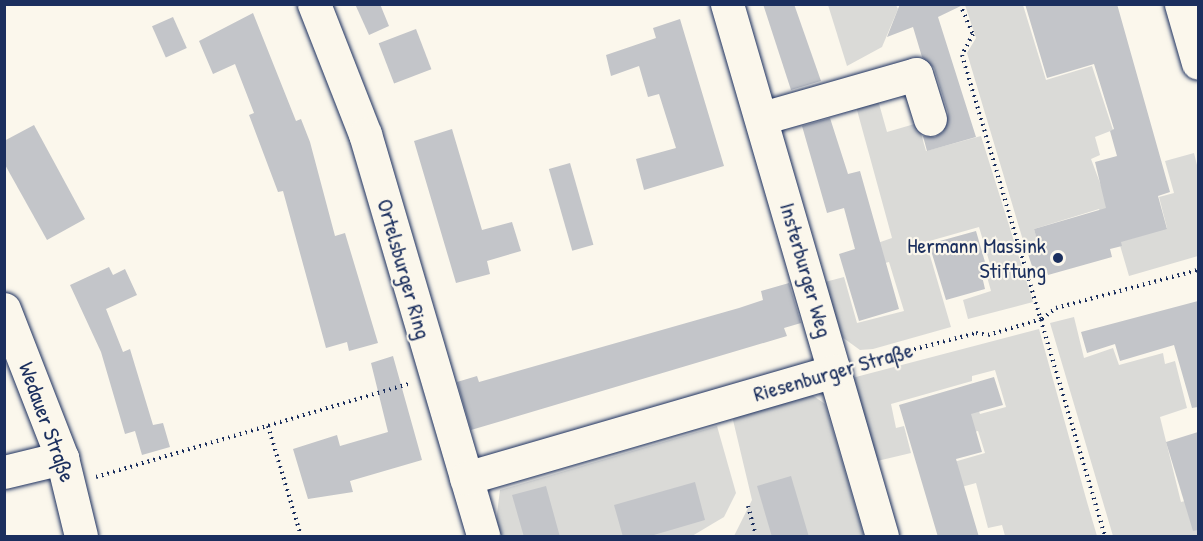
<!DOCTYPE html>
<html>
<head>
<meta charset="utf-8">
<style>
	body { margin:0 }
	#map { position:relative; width:1203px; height:541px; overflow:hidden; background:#fbf7ec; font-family:"Patrick Hand",sans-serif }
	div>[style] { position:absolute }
	.green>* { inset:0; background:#dadad7 }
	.building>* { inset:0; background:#c3c5c9; transform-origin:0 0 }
	.path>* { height:4px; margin-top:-2px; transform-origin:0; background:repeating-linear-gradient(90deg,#1b2f5e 0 1.5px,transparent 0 6px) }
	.roads { filter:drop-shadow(0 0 2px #1b2f5e) drop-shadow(0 0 2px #1b2f5e) }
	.minor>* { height:33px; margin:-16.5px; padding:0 16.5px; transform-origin:16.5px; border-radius:16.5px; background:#fbf7ec }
	.major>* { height:33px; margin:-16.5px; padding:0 16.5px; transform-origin:16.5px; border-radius:16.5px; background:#fbf7ec }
	.dots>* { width:16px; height:16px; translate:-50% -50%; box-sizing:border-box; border:3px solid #fbf7ec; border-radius:50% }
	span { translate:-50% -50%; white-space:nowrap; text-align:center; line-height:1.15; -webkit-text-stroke:4.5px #fbf7ec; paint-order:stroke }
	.poi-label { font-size:22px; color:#1b2f5e }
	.right { translate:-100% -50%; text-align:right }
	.street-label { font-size:22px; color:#1b2f5e }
	.frame { position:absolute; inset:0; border:6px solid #1b2f5e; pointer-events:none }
</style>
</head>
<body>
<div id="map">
	<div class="green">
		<i style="clip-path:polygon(828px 5px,896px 5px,898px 9px,882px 47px,847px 66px)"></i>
		<i style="clip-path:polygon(965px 5px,1023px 5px,1046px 80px,1092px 66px,1113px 130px,1095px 137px,1100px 155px,1091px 159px,1114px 220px,1104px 223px,1099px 209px,1034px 229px,1038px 243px,1025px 247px,967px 53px,976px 38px)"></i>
		<i style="clip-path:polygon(876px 93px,887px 132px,918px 123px,926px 151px,981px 136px,1033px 302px,968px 319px,963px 300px,991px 291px,984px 266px,990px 264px,979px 227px,926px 242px,951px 327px,873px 349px,860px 350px,842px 337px,825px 282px,844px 277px,857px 323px,904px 311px,889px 262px,867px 268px,863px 248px,892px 238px,854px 99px)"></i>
		<i style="clip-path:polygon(1194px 153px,1198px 169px,1198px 256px,1129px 276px,1119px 242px,1167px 228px,1159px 197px,1174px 193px,1165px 161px)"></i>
		<i style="clip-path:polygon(1074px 317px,1084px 358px,1113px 348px,1119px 365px,1163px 353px,1165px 364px,1175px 361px,1187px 408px,1160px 417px,1181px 502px,1193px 499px,1198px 536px,1113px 536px,1050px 323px)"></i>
		<i style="clip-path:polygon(1039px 329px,1087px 502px,1097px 536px,1005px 536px,1002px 525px,988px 528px,976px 483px,947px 491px,940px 466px,985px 453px,978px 431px,934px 444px,977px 406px,980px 414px,1006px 407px,995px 370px,972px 376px,972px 381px,891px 404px,896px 428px,904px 426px,911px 453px,873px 462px,852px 378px)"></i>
		<i style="clip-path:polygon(808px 392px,825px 404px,864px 536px,734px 536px,752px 500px,733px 420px,737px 411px)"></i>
		<i style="clip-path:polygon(717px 426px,736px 493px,724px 517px,692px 536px,501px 536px,496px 522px,500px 490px)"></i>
	</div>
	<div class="building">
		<i style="clip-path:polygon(355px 4px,380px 4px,389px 26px,369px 35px)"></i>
		<i style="clip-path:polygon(763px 4px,794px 4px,821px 81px,791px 90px)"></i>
		<i style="clip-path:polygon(900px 4px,965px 4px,938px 17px,976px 137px,927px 151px,923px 136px,935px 137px,943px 132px,948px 113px,934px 68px,922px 57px,913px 27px,887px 37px)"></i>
		<i style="clip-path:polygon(1025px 4px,1117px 4px,1170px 192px,1158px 196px,1167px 229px,1121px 242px,1122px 246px,1110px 249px,1112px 257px,1048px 275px,1045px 268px,1034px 272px,1026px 248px,1038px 244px,1034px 229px,1106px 208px,1095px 162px,1117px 156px,1110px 131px,1114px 129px,1094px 64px,1047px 78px)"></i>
		<i style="clip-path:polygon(253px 13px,296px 121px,301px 119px,310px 142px,335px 236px,345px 233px,378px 343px,349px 351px,347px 342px,326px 348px,283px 191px,278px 192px,249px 115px,254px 113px,235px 64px,213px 74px,199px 41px)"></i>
		<i style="left:173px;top:17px;width:34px;height:23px;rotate:66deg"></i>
		<i style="clip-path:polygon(680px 19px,724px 166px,644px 190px,636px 159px,676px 148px,659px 94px,648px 97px,639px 66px,611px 76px,606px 55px,656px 38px,653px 28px)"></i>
		<i style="left:416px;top:29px;width:43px;height:40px;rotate:69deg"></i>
		<i style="clip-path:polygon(830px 118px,848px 174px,860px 171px,899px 309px,859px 321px,839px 254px,855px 249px,844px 208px,827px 213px,802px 126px)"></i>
		<i style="clip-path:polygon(34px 125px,85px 219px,47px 240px,4px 163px,4px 141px)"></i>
		<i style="clip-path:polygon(452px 129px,482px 230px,512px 222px,521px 251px,487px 261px,490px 274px,456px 283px,414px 141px)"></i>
		<i style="left:570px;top:163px;width:85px;height:22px;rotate:74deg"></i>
		<i style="clip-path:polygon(976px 231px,985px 262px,979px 263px,985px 289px,946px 300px,929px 244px)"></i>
		<i style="clip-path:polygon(109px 267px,113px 275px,125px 269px,137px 295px,106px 309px,123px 352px,130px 349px,153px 425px,163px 423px,170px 447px,142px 455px,135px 431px,125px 434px,101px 352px,70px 285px)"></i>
		<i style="clip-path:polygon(789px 283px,801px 323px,784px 328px,787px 336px,471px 430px,457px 382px,477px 376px,479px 382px,739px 308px,763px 300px,761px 291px)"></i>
		<i style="clip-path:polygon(1198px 301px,1198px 407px,1192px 408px,1174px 345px,1120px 361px,1115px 344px,1087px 353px,1081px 332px)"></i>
		<i style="clip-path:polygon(393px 356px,422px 460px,350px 481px,353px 492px,308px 499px,293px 449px,337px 435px,340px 446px,388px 432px,371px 363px)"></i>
		<i style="clip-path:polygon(994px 377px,1003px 405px,971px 414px,982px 452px,956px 459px,979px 537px,938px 537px,899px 405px)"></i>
		<i style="clip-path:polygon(1198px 432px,1198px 530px,1193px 531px,1166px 442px)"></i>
		<i style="clip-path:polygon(791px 476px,809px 537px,772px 537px,757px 486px)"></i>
		<i style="clip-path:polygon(695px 482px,705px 520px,647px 537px,623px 537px,614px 505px)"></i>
		<i style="clip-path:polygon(546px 486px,560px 537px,524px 537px,512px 495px)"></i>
	</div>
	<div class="path">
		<i style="left:960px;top:4px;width:33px;rotate:67deg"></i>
		<i style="left:973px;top:34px;width:24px;rotate:118deg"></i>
		<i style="left:962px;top:55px;width:502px;rotate:73.44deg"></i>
		<i style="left:862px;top:363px;width:118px;rotate:-14.7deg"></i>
		<i style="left:976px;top:333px;width:12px;rotate:9deg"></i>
		<i style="left:988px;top:335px;width:56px;rotate:-16.5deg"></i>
		<i style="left:1042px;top:319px;width:18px;rotate:-38deg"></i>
		<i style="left:1056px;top:308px;width:147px;rotate:-15deg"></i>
		<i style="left:268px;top:426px;width:115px;rotate:73.3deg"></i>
		<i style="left:96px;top:477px;width:326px;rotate:-16.6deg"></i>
		<i style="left:748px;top:506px;width:31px;rotate:75deg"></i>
	</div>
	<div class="roads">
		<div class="minor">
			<i style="left:314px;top:4px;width:140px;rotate:68.6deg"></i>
			<i style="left:365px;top:134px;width:419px;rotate:73.6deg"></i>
			<i style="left:727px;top:4px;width:554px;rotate:73.76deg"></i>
			<i style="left:1181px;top:4px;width:61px;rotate:73.9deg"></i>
			<i style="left:762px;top:118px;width:160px;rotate:-15.9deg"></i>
			<i style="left:916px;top:74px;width:47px;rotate:72.7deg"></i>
			<i style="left:4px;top:472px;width:60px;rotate:-13.6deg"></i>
			<i style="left:466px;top:478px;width:384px;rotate:-16.2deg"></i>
		</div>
		<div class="major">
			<i style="left:4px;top:309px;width:160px;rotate:68.7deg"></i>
			<i style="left:62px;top:458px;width:80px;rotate:76.3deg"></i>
		</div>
	</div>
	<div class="dots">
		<i style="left:1058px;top:258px;background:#1b2f5e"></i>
	</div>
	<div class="poi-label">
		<span class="right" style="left:1046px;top:258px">Hermann Massink<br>Stiftung</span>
	</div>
	<div class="street-label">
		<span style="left:404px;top:269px;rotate:74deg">Ortelsburger Ring</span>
		<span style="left:806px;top:270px;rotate:74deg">Insterburger Weg</span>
		<span style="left:833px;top:372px;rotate:-16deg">Riesenburger Straße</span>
		<span style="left:47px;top:422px;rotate:70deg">Wedauer Straße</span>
	</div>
	<div class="frame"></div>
</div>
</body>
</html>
